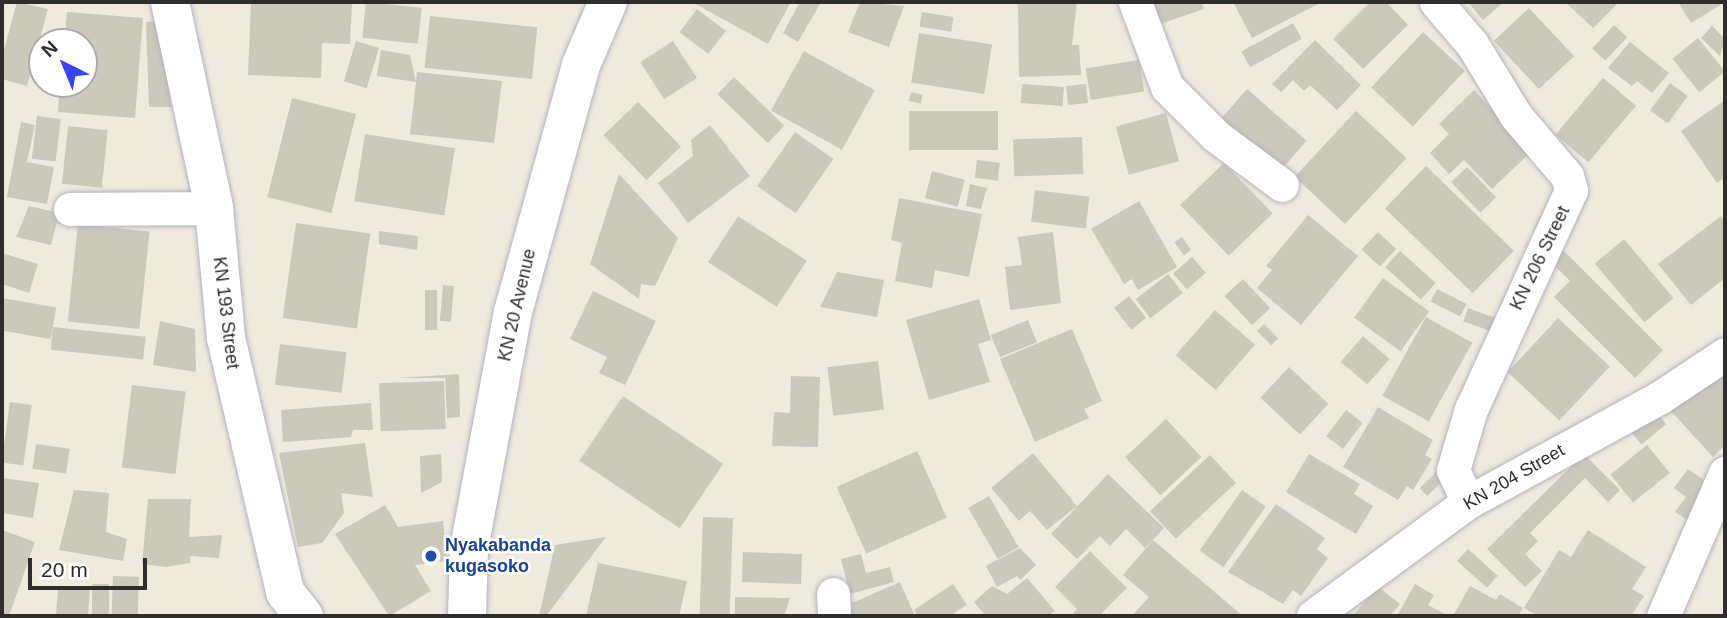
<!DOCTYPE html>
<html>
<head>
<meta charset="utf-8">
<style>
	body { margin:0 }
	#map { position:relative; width:1727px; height:618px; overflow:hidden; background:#efeade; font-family:Helvetica,sans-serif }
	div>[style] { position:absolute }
	.building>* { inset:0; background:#cbc8bc; transform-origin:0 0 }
	.roads { filter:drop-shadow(0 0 2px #b2b2c1) drop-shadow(0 0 2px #b2b2c1) }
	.minor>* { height:33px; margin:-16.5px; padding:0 16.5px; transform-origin:16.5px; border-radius:16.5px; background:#fff }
	.tertiary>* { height:38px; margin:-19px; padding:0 19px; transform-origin:19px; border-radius:19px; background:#fff }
	.secondary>* { height:38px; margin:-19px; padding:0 19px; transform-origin:19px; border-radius:19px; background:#fff }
	.dots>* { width:19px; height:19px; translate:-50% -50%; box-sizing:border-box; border:4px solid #fff; border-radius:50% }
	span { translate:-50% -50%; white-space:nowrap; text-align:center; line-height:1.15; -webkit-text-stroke:5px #fff; paint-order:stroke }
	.street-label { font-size:18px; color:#2d2d2d }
	.transit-label { font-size:18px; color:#164399; font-weight:700 }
	.left { translate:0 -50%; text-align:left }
	.frame { position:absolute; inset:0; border:4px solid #2d2d2d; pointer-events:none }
	.north { position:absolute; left:28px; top:28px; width:70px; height:70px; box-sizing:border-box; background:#fff; border:2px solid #ababab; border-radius:50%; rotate:317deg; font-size:19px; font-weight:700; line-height:28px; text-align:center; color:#2d2d2d }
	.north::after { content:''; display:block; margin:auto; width:24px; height:32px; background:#3b42ff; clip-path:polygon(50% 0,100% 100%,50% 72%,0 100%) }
	.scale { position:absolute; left:28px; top:558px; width:119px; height:32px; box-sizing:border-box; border:4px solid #2d2d2d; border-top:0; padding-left:9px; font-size:21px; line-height:24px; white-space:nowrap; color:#2d2d2d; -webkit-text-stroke:5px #fff; paint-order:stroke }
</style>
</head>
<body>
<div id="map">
	<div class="building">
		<i style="clip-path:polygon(17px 2px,48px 9px,27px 86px,2px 79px,2px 57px)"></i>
		<i style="clip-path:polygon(251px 2px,352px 2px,350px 44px,322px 43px,321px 78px,248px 75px)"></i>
		<i style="left:366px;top:2px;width:56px;height:36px;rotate:6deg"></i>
		<i style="clip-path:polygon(692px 2px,791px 2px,768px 44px)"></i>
		<i style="clip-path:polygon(800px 2px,821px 2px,798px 42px,783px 33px)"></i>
		<i style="clip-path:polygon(860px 2px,904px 6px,889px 47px,848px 32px)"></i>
		<i style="clip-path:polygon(1018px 2px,1077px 2px,1072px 45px,1079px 45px,1081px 75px,1019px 77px)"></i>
		<i style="clip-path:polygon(1152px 2px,1201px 2px,1204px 9px,1160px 24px)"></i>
		<i style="clip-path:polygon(1233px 2px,1322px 2px,1252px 38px)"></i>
		<i style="clip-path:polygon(1370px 2px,1386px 2px,1408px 25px,1363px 69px,1333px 39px)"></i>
		<i style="clip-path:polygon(1468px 2px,1504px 2px,1483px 20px)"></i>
		<i style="clip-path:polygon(1565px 2px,1619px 2px,1593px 28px)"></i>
		<i style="clip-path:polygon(1678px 2px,1725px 2px,1691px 23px)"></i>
		<i style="left:1529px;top:8px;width:66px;height:48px;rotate:47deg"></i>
		<i style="left:697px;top:9px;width:36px;height:29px;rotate:37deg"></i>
		<i style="clip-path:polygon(67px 12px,143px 18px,135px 118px,58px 112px,60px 84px,84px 84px,84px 42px,64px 42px)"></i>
		<i style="left:922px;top:12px;width:32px;height:15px;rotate:9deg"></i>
		<i style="left:430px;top:16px;width:108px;height:52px;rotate:6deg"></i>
		<i style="clip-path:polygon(160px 21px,170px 55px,171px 107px,149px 107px,146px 22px)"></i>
		<i style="left:1293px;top:23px;width:18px;height:59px;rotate:61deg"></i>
		<i style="left:1614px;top:25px;width:18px;height:32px;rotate:43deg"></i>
		<i style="clip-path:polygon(1712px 26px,1725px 39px,1720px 56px,1701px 38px)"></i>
		<i style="left:1423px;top:32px;width:57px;height:76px;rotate:43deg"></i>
		<i style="left:919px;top:33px;width:74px;height:50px;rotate:9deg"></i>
		<i style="left:1698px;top:38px;width:43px;height:33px;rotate:51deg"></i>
		<i style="clip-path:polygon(1315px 40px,1361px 85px,1337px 110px,1310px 85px,1304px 91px,1293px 80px,1281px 92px,1272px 84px)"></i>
		<i style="left:356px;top:41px;width:24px;height:42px;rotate:17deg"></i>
		<i style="left:673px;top:41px;width:44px;height:39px;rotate:57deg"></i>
		<i style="clip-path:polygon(1630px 42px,1669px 73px,1652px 93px,1637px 81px,1632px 86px,1608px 68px)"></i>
		<i style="clip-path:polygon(381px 50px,410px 55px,416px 82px,417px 72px,502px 81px,494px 143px,410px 134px,416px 82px,377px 76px)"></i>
		<i style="left:804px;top:51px;width:81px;height:68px;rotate:29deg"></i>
		<i style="left:1139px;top:60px;width:32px;height:54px;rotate:81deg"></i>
		<i style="left:734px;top:77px;width:70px;height:24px;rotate:44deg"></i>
		<i style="left:1603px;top:78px;width:43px;height:74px;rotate:40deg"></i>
		<i style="left:1670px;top:83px;width:22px;height:34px;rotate:36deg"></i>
		<i style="left:1022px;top:84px;width:42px;height:19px;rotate:4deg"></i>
		<i style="left:1086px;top:84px;width:19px;height:20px;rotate:84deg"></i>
		<i style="left:1247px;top:89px;width:79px;height:39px;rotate:41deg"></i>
		<i style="clip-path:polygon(1474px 90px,1532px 151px,1492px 189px,1464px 160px,1449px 174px,1430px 153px,1449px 134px,1439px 124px)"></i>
		<i style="left:911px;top:92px;width:12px;height:9px;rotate:14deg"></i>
		<i style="left:292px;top:98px;width:66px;height:102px;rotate:14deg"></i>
		<i style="clip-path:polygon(1725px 100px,1725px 177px,1717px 183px,1681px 131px)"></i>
		<i style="left:638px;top:102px;width:62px;height:48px;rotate:46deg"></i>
		<i style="left:998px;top:111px;width:39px;height:89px;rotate:90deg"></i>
		<i style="left:1356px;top:111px;width:69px;height:90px;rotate:43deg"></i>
		<i style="left:1166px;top:113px;width:50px;height:52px;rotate:75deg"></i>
		<i style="left:37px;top:116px;width:24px;height:43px;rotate:7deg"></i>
		<i style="clip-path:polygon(21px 122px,35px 125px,27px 162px,54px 167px,47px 204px,7px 197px)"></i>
		<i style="clip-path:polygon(710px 125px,750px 176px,688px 223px,658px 183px,693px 156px,691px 140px)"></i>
		<i style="left:68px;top:126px;width:40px;height:58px;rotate:6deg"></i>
		<i style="left:795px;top:132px;width:47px;height:66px;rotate:35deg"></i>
		<i style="left:365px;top:134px;width:91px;height:68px;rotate:9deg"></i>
		<i style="left:1082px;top:137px;width:37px;height:69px;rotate:88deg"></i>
		<i style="left:977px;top:160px;width:23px;height:18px;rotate:7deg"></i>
		<i style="left:1224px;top:163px;width:70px;height:61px;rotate:46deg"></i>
		<i style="left:1426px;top:166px;width:122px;height:59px;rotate:44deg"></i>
		<i style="left:1467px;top:167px;width:42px;height:22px;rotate:46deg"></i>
		<i style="left:932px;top:171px;width:34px;height:28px;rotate:15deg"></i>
		<i style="clip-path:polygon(619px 174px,678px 238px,655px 286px,641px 284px,639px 299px,590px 264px)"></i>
		<i style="clip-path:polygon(970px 184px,987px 188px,981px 209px,966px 206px)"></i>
		<i style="left:1035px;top:190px;width:55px;height:32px;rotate:7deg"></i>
		<i style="clip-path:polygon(899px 198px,982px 214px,969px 277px,935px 270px,932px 288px,895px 281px,902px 243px,891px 240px)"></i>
		<i style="clip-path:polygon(1139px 201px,1177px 267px,1138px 290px,1132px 279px,1124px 284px,1091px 229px)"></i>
		<i style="clip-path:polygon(29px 206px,59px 213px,51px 245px,16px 237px)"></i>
		<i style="clip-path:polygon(1308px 215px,1358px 256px,1301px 325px,1257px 288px,1272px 270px,1266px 266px)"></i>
		<i style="left:738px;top:216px;width:82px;height:55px;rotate:33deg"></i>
		<i style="clip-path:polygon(1721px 216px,1725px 222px,1725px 278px,1691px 305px,1658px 264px)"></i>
		<i style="left:296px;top:223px;width:75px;height:96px;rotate:8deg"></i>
		<i style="left:78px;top:224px;width:72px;height:98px;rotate:6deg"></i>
		<i style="clip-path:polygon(379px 231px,418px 236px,417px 250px,379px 244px)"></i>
		<i style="clip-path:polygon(1053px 232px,1061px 303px,1010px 310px,1005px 267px,1022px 265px,1018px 237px)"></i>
		<i style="left:1378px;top:232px;width:25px;height:24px;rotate:43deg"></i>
		<i style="left:1182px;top:237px;width:16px;height:9px;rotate:55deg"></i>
		<i style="left:1624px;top:239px;width:77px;height:38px;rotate:50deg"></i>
		<i style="clip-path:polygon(1556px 243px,1663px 350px,1635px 378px,1554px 297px,1570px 281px,1544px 255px)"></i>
		<i style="left:1400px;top:251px;width:48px;height:22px;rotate:42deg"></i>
		<i style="clip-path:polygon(2px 253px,38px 264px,29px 293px,2px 284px)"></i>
		<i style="left:1192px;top:257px;width:21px;height:25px;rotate:49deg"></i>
		<i style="clip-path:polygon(837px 272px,884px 280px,877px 317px,820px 307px)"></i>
		<i style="left:1168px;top:274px;width:24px;height:41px;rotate:52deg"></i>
		<i style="left:1383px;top:278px;width:57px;height:49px;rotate:36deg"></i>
		<i style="left:1243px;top:279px;width:40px;height:25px;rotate:47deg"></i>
		<i style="left:443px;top:285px;width:11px;height:36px;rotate:5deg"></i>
		<i style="left:1437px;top:289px;width:33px;height:14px;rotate:27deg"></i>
		<i style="left:425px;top:290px;width:12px;height:40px"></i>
		<i style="clip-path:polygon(593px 291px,656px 321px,625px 385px,599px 373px,607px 357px,570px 339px)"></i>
		<i style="left:1129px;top:296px;width:28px;height:19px;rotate:52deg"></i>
		<i style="left:2px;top:298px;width:55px;height:32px;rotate:10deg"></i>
		<i style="clip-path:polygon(979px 299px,991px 340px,978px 344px,990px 382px,929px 400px,906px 320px)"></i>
		<i style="left:1468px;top:308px;width:33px;height:14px;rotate:20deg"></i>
		<i style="left:1215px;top:310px;width:53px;height:60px;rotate:41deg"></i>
		<i style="left:1426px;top:317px;width:53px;height:90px;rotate:29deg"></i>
		<i style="left:1558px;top:318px;width:71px;height:74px;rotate:43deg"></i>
		<i style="left:1028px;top:320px;width:24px;height:40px;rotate:68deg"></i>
		<i style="clip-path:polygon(160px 321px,195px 329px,196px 372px,153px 365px)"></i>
		<i style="left:1264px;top:324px;width:20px;height:10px;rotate:45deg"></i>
		<i style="left:53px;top:327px;width:93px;height:23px;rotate:6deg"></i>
		<i style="clip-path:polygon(1072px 329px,1102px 401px,1084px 409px,1089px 418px,1035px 442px,1000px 359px)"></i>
		<i style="left:1363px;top:336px;width:35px;height:34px;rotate:41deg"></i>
		<i style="left:280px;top:344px;width:67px;height:41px;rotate:7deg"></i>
		<i style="left:878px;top:361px;width:49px;height:51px;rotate:83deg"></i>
		<i style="left:1289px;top:367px;width:54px;height:42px;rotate:43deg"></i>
		<i style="clip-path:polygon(1719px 367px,1725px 373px,1725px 445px,1713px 457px,1671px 411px)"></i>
		<i style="clip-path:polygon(459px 374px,460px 417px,447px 418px,445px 378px,399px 378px)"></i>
		<i style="clip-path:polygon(791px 376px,820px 377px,818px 447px,772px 446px,774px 412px,790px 413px)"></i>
		<i style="left:444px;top:381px;width:48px;height:65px;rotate:88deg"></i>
		<i style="left:132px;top:385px;width:54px;height:83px;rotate:7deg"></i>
		<i style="left:623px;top:396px;width:121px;height:78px;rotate:34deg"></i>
		<i style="left:10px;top:402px;width:22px;height:61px;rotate:8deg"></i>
		<i style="clip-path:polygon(371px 403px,373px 430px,353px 430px,351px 437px,283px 442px,281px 410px)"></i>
		<i style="clip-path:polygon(1378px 407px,1433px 440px,1425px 455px,1432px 459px,1413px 490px,1407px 486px,1398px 500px,1343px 467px)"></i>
		<i style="left:1653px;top:408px;width:21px;height:32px;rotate:51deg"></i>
		<i style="left:1346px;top:410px;width:21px;height:33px;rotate:37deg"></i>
		<i style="left:1166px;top:419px;width:52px;height:56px;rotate:47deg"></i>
		<i style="clip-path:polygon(365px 443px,373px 497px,341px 493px,344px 513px,322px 543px,298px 547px,279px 453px)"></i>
		<i style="left:36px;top:444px;width:34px;height:25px;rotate:8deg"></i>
		<i style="left:1647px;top:445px;width:36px;height:47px;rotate:51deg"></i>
		<i style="left:917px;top:451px;width:73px;height:88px;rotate:66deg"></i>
		<i style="clip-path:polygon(1033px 453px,1077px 506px,1047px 530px,1030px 511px,1019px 521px,991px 488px)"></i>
		<i style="clip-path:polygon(441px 454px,442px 482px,421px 493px,420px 456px)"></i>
		<i style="clip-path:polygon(1309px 454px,1360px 484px,1354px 494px,1373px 506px,1356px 534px,1286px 492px)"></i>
		<i style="clip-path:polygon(1584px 454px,1620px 490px,1608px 502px,1585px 478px,1530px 533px,1538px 541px,1525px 554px,1542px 571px,1525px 587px,1487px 549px)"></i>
		<i style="left:1210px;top:455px;width:38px;height:82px;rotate:47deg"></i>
		<i style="clip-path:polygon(1688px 469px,1715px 488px,1690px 522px,1675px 512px,1686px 497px,1674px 488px)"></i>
		<i style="left:1436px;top:472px;width:11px;height:23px;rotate:45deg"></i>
		<i style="clip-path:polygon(1108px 474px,1164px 528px,1145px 548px,1126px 529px,1110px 546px,1100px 536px,1077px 559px,1051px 534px)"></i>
		<i style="clip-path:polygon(2px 478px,39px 483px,33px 518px,2px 513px)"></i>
		<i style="clip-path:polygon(74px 490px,109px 493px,106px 532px,127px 539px,123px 561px,59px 550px)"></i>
		<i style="left:1242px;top:490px;width:29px;height:74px;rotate:35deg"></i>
		<i style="left:989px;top:496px;width:59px;height:24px;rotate:60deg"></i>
		<i style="clip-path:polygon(148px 499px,191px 499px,189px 537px,222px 535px,219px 558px,190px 556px,190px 563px,166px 567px,142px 564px)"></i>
		<i style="clip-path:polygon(1276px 504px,1325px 538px,1317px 549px,1328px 558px,1301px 596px,1293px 590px,1283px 604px,1228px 572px)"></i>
		<i style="clip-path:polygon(385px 505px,398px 527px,443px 521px,447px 561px,415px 565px,431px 591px,389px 616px,335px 534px)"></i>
		<i style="left:703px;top:517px;width:30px;height:99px;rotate:2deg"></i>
		<i style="clip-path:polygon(2px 530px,35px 542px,9px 616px,2px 616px)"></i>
		<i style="clip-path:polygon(1588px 530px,1646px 567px,1632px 589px,1644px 596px,1631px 616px,1538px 616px,1524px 608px,1559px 550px,1571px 557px)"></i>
		<i style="clip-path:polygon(606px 537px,546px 616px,539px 616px,555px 545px)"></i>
		<i style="clip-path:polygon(1153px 540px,1243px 616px,1132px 616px,1149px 597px,1123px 575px)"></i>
		<i style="clip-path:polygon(1020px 548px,1036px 565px,1020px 580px,1017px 576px,997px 587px,986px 566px)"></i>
		<i style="left:1468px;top:549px;width:40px;height:16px;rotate:42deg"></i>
		<i style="clip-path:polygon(1090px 551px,1127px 588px,1099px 616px,1070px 616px,1077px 609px,1055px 587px)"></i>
		<i style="left:743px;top:552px;width:59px;height:30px;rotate:2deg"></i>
		<i style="clip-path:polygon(861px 554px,866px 573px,890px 567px,894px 582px,850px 594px,841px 559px)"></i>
		<i style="clip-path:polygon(598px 563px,687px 581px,679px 616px,586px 616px)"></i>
		<i style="left:113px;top:576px;width:26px;height:40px;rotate:2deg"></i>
		<i style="clip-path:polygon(1027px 578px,1055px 611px,1048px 616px,986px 616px,974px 602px,992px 586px,1007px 594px)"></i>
		<i style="clip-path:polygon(900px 582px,915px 616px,848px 616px,843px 607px)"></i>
		<i style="left:92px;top:584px;width:17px;height:32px"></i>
		<i style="clip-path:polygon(953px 584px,967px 605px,949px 616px,918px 616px,914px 610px)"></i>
		<i style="clip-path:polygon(1415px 584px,1434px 595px,1428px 605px,1449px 616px,1397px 616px)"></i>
		<i style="clip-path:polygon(1377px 586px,1400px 604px,1390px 616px,1353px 616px)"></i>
		<i style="clip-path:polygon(1470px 586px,1496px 600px,1500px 594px,1523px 608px,1518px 616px,1453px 616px)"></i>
		<i style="clip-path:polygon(90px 587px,88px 616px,56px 616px,58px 588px)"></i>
		<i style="clip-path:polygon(735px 597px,790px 598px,784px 616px,735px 616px)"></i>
	</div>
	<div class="roads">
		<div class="minor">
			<i style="left:1135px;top:2px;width:91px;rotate:69.4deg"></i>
			<i style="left:1167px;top:87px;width:69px;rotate:45deg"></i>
			<i style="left:1216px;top:136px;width:82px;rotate:36.6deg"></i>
			<i style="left:1436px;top:2px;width:55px;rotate:49.4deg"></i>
			<i style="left:1472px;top:44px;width:84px;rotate:58.6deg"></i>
			<i style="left:1516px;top:116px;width:79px;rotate:49.6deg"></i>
			<i style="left:1567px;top:176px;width:15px;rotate:74deg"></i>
			<i style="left:1571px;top:190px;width:241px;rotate:114.5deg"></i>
			<i style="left:1471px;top:409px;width:64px;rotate:106.4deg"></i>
			<i style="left:1453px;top:470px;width:35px;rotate:65deg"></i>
			<i style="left:70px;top:209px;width:144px;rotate:-0.4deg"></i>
			<i style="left:833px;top:594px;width:22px;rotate:87deg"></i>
			<i style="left:1313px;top:616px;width:192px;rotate:-36.3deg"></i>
			<i style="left:1468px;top:502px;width:217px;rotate:-28.6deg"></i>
			<i style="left:1659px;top:398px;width:79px;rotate:-33.7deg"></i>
			<i style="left:1663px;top:616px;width:156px;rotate:-66.6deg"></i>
		</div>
		<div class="tertiary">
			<i style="left:170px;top:2px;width:211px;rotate:77.9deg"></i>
			<i style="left:214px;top:208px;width:131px;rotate:84.7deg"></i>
			<i style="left:226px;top:338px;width:261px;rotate:76.9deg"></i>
			<i style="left:285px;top:592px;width:31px;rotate:52deg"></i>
		</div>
		<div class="secondary">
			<i style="left:467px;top:616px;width:67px;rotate:-88.3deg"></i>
			<i style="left:469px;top:549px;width:241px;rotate:-79.5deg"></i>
			<i style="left:513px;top:312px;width:256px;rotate:-74.6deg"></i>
			<i style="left:581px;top:65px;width:69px;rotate:-66.8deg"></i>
		</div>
	</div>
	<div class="dots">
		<i style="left:431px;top:556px;background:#1a4fb4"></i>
	</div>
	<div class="street-label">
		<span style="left:1540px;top:258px;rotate:-64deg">KN 206 Street</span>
		<span style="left:517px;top:305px;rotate:-77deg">KN 20 Avenue</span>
		<span style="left:226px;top:313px;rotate:83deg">KN 193 Street</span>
		<span style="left:1514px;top:477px;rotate:-30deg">KN 204 Street</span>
	</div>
	<div class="transit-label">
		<span class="left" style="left:445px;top:556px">Nyakabanda<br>kugasoko</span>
	</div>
	<div class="frame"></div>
	<div class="north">N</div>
	<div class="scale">20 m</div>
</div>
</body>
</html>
